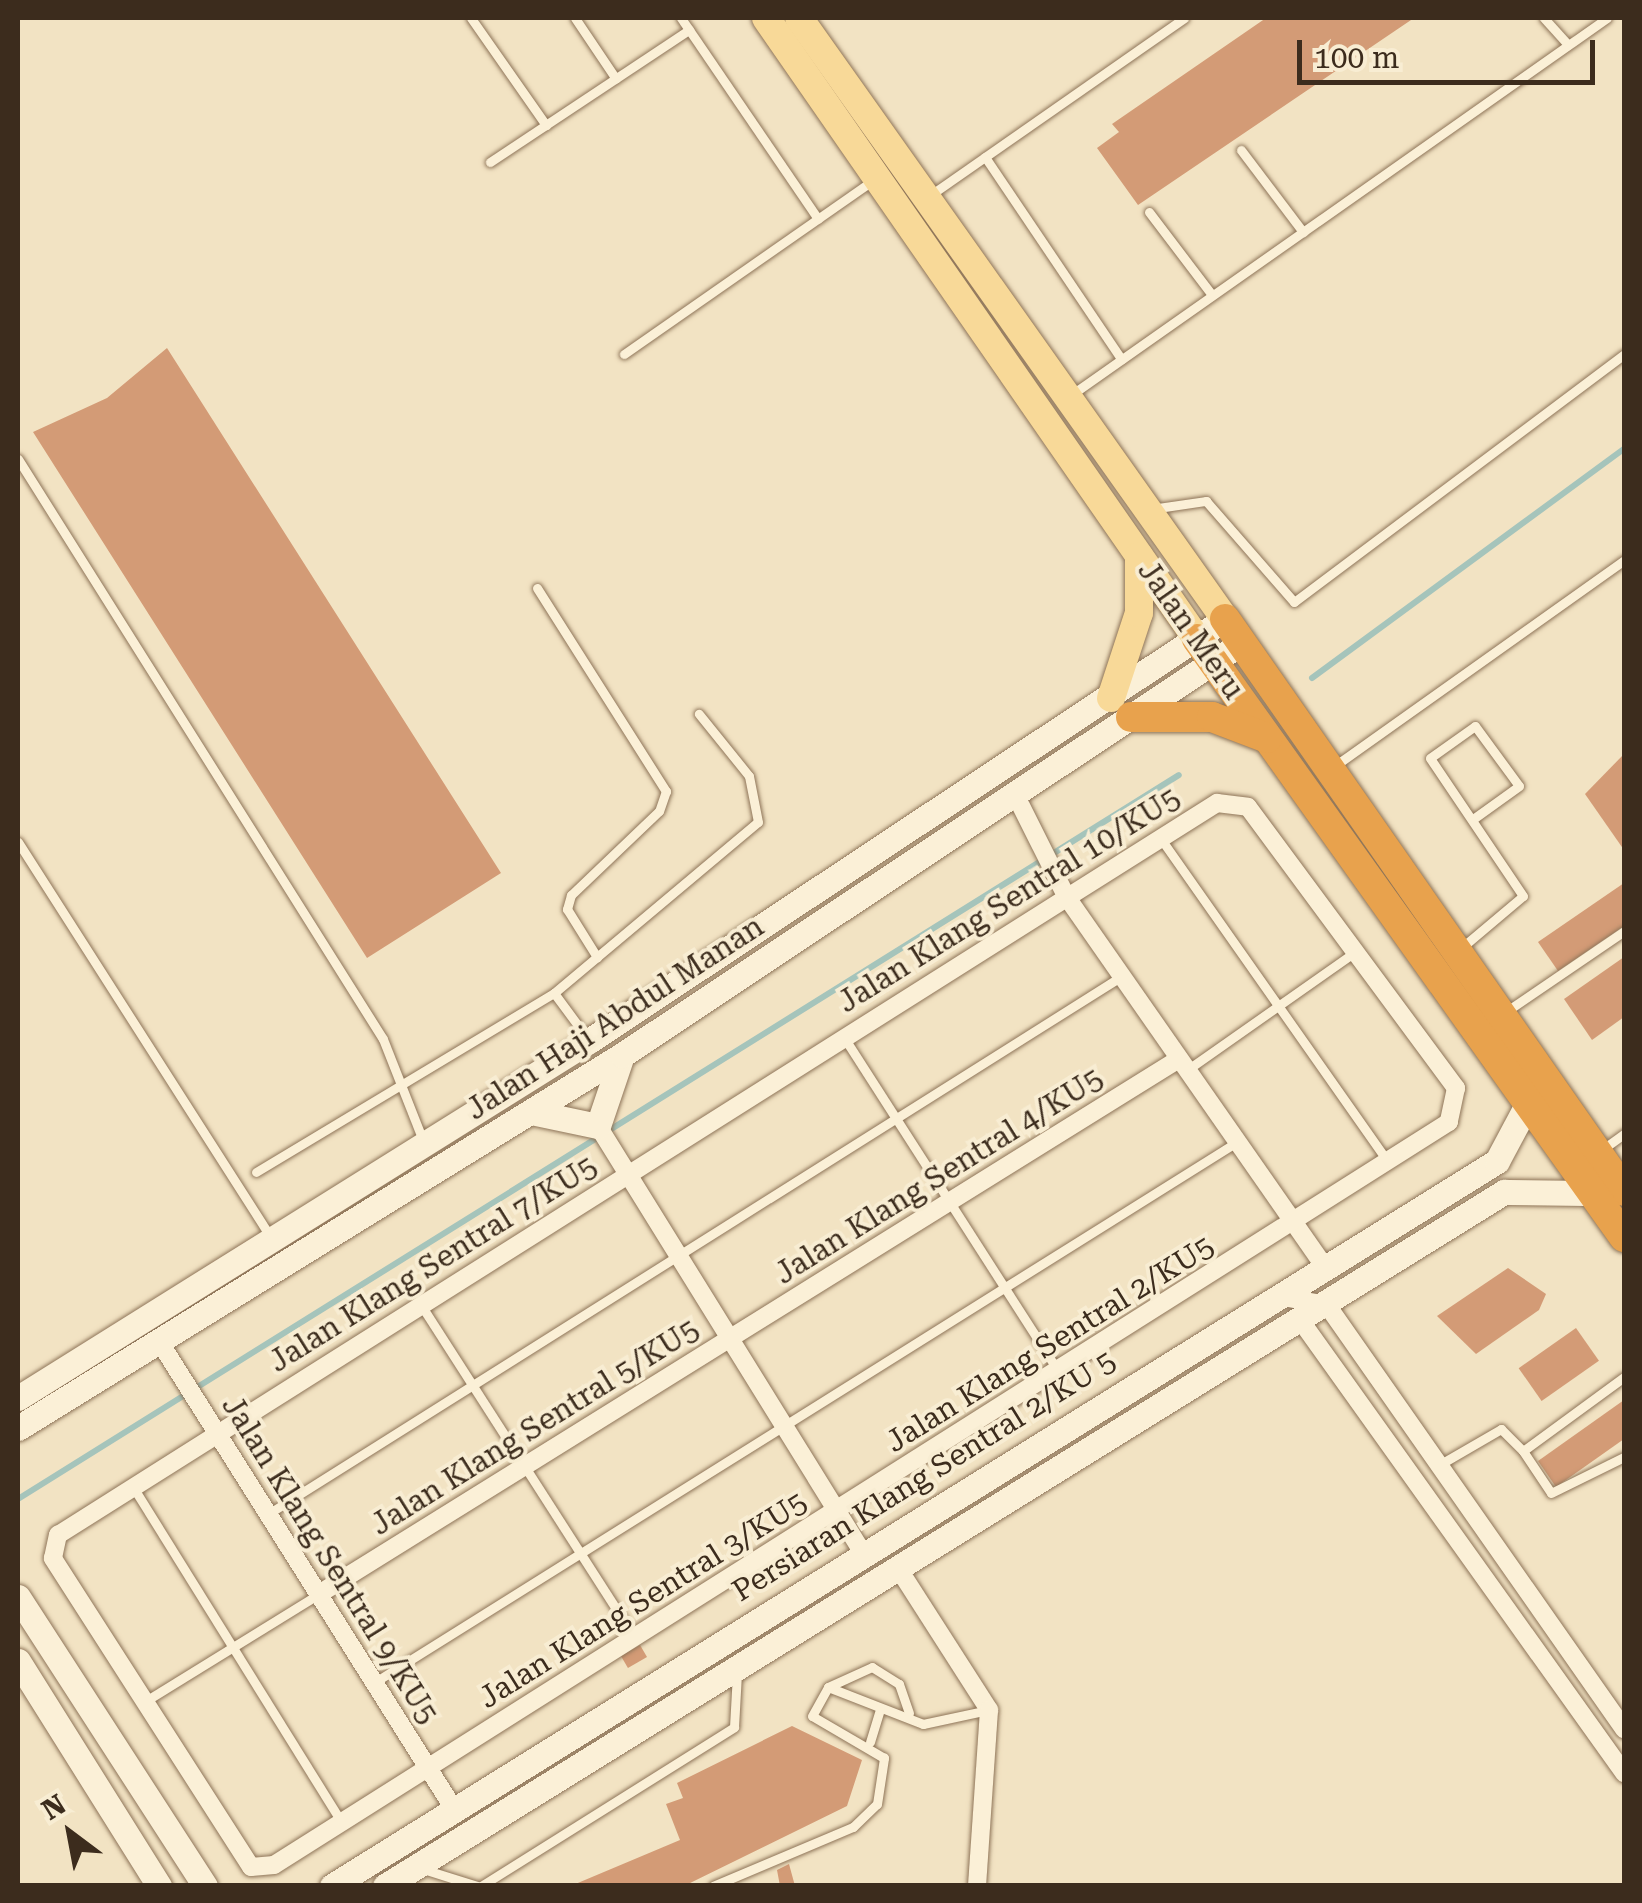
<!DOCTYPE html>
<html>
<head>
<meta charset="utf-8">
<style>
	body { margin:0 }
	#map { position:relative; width:1642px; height:1903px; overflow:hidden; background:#f2e3c3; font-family:"Roboto Serif",serif }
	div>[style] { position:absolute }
	.stream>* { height:6px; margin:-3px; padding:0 3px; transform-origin:3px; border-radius:3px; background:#a5c4bb }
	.building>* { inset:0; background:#d39b76; transform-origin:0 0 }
	.roads { filter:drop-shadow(0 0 2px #8e7458) drop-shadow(0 0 2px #8e7458) }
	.lane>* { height:9px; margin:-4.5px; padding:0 4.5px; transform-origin:4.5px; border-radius:4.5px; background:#fbf0d7 }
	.street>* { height:18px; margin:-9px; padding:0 9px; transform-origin:9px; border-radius:9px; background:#fbf0d7 }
	.secondary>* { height:25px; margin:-12.5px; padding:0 12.5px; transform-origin:12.5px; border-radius:12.5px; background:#fbf0d7 }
	.primary>* { height:28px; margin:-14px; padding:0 14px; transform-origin:14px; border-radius:14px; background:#f8d998 }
	.highway>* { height:30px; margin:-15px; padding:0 15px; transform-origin:15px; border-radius:15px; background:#e8a24d }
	span { translate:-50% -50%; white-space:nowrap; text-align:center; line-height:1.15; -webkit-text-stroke:8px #f8edd3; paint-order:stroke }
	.street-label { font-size:30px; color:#3c2c1d }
	.frame { position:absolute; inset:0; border:20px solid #3c2c1d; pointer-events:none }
	.north { position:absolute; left:20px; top:1783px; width:100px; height:100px; -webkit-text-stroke:8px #f8edd3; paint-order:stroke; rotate:328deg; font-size:28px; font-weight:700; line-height:40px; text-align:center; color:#3c2c1d }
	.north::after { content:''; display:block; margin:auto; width:35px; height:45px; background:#3c2c1d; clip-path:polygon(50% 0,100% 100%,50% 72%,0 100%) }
	.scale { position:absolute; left:1297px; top:40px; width:298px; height:45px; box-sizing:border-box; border:5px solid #3c2c1d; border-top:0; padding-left:12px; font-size:30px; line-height:35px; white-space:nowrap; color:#3c2c1d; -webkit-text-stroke:8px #f8edd3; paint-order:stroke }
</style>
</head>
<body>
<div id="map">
	<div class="stream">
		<i style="left:1312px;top:678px;width:387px;rotate:-36.3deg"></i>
		<i style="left:18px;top:1499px;width:1368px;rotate:-31.95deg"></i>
	</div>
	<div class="building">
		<i style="clip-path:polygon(1266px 18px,1414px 18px,1138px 205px,1097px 148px,1119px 132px,1112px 124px)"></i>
		<i style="clip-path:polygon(167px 348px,501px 873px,367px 958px,33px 432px,107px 398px)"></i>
		<i style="clip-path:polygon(1624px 754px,1624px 850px,1585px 794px)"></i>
		<i style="clip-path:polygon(1624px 883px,1624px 926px,1558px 971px,1538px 942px)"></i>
		<i style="clip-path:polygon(1624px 957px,1624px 1017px,1592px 1040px,1564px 999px)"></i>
		<i style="clip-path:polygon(1508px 1268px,1546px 1294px,1539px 1310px,1476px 1354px,1437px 1316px)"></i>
		<i style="left:1576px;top:1328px;width:40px;height:70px;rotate:55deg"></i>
		<i style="clip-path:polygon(1624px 1400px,1624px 1439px,1556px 1487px,1538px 1461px)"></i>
		<i style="left:640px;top:1645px;width:14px;height:22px;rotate:60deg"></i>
		<i style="clip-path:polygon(792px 1726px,862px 1760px,847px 1806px,686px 1885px,573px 1885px,680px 1840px,666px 1804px,683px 1798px,677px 1783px)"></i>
		<i style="clip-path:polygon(789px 1864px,795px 1886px,780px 1886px,777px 1870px)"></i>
	</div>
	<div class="roads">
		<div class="lane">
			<i style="left:471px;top:18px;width:131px;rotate:55deg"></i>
			<i style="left:575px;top:18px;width:73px;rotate:56.1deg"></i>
			<i style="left:681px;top:18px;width:243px;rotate:55.7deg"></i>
			<i style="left:1544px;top:18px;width:36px;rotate:48deg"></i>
			<i style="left:1241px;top:150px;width:103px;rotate:52.9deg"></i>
			<i style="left:985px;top:157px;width:244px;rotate:56deg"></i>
			<i style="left:490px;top:162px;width:239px;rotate:-33.6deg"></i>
			<i style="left:929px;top:196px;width:311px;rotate:-34.9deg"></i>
			<i style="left:1149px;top:212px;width:104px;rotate:52.8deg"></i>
			<i style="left:624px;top:354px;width:302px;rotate:-34.9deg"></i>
			<i style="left:1071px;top:395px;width:655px;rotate:-35.12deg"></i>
			<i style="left:18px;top:459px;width:685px;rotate:57.82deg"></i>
			<i style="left:383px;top:1039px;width:112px;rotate:68.5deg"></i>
			<i style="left:1151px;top:509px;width:56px;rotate:-8.3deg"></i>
			<i style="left:1206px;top:501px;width:134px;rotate:48.9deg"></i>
			<i style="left:1294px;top:602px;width:413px;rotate:-36.9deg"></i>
			<i style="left:537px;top:588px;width:241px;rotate:57.6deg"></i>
			<i style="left:666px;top:791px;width:21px;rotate:109deg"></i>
			<i style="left:659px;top:811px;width:122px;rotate:136.3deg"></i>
			<i style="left:571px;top:895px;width:15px;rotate:106deg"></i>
			<i style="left:567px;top:909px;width:57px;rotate:58deg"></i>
			<i style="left:1336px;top:765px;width:354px;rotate:-35.4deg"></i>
			<i style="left:1161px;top:839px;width:395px;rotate:54.9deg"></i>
			<i style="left:18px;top:842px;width:470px;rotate:57.4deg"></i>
			<i style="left:1460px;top:949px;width:82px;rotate:-40.1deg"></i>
			<i style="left:1523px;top:896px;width:166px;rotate:-124deg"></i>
			<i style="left:1430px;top:758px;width:55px;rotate:-35.4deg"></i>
			<i style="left:1475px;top:726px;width:74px;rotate:53.7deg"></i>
			<i style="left:1519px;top:786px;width:57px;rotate:144.3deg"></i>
			<i style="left:554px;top:993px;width:266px;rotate:-40deg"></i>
			<i style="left:758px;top:822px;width:47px;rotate:-101.1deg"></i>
			<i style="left:749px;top:776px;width:80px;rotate:-128.9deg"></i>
			<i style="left:1504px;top:1013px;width:145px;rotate:-34.3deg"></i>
			<i style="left:845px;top:1039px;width:394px;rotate:57.3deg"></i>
			<i style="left:1187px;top:1070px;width:205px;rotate:-35.1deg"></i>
			<i style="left:1603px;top:1149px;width:26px;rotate:-36deg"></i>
			<i style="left:256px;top:1172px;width:348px;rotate:-31deg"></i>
			<i style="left:554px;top:993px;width:57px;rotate:53.5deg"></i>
			<i style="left:421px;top:1305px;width:396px;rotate:57.3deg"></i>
			<i style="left:1624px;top:1377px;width:125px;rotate:143.8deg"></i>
			<i style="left:1523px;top:1451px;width:50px;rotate:56.3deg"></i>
			<i style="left:1551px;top:1493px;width:81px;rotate:-26.3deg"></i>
			<i style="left:1439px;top:1465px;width:72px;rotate:-30.1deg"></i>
			<i style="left:1501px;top:1429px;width:31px;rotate:45deg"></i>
			<i style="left:133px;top:1487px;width:396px;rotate:58.1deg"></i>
			<i style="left:268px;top:1514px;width:1009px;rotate:-32.21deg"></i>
			<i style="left:375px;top:1682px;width:1017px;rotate:-32.07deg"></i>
			<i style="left:144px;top:1702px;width:206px;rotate:-31.7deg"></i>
			<i style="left:909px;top:1713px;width:31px;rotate:-109deg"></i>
			<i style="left:899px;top:1684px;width:32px;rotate:-148deg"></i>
			<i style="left:872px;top:1667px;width:48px;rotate:155.6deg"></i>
			<i style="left:828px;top:1687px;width:102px;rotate:21.3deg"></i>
			<i style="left:923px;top:1724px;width:66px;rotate:-12.2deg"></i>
			<i style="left:870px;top:1742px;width:34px;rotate:-73deg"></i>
			<i style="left:423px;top:1869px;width:57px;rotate:17.5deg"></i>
			<i style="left:481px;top:1886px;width:299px;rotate:-32.1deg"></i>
			<i style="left:734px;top:1727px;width:54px;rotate:-86.8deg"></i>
			<i style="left:713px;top:1886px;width:152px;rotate:-22.9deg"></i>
			<i style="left:853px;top:1827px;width:33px;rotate:-44deg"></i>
			<i style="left:877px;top:1804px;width:47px;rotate:-81.3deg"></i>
			<i style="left:884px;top:1758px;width:83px;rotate:-149.7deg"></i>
			<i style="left:812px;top:1716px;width:33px;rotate:-61deg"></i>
		</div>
		<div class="street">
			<i style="left:1015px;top:794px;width:114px;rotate:63.4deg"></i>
			<i style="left:1066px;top:896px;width:451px;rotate:55.1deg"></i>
			<i style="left:1217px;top:803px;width:31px;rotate:7deg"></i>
			<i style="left:1248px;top:807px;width:350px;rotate:53.5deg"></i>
			<i style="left:1456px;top:1088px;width:35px;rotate:102deg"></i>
			<i style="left:1449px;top:1122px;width:1390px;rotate:147.69deg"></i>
			<i style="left:274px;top:1865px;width:23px;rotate:175deg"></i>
			<i style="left:251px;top:1867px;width:367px;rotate:-122.7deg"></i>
			<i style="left:53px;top:1558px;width:24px;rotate:-78deg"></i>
			<i style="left:58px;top:1535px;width:1371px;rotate:-32.28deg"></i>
			<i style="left:598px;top:1126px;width:503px;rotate:58.18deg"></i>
			<i style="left:1283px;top:1297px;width:45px;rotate:10.3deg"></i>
			<i style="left:1327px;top:1305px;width:518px;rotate:54.99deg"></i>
			<i style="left:1301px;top:1321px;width:556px;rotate:54.45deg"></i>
			<i style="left:159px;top:1341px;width:553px;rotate:57.78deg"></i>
			<i style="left:898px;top:1568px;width:169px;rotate:57.3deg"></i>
			<i style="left:989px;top:1710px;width:176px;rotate:93.9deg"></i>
			<i style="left:319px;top:1594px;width:1013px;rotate:-31.89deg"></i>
		</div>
		<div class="secondary">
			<i style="left:531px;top:1112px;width:68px;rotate:11.8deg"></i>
			<i style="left:598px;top:1126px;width:75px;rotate:-71.3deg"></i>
			<i style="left:18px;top:1398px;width:673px;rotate:-32.01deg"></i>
			<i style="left:589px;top:1041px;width:763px;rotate:-33.57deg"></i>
			<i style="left:18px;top:1428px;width:710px;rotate:-31.7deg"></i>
			<i style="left:622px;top:1055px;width:739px;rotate:-33.63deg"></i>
			<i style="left:18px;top:1597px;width:344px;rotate:57.1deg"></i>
			<i style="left:18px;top:1661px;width:266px;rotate:57.9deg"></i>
			<i style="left:332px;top:1886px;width:1372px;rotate:-31.89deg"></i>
			<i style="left:1497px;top:1161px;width:66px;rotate:-61.9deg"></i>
			<i style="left:385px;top:1886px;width:1317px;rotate:-31.81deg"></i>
			<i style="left:1504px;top:1192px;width:88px;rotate:0.7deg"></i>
		</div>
		<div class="primary">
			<i style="left:766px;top:18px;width:756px;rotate:55.24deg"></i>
			<i style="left:799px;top:18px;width:737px;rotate:54.67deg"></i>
			<i style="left:1111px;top:698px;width:89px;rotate:-71.8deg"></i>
			<i style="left:1139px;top:613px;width:57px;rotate:-90deg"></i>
		</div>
		<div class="highway">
			<i style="left:1225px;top:619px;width:697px;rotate:55.1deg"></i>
			<i style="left:1197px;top:639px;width:735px;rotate:54.47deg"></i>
			<i style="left:1131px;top:717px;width:81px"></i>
			<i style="left:1212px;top:717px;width:59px;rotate:20.9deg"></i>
		</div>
	</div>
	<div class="street-label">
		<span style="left:1191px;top:630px;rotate:55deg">Jalan Meru</span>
		<span style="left:1009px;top:900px;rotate:-32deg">Jalan Klang Sentral 10/KU5</span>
		<span style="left:615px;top:1018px;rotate:-33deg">Jalan Haji Abdul Manan</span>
		<span style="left:939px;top:1176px;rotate:-32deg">Jalan Klang Sentral 4/KU5</span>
		<span style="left:433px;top:1264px;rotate:-32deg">Jalan Klang Sentral 7/KU5</span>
		<span style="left:1050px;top:1344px;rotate:-32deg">Jalan Klang Sentral 2/KU5</span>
		<span style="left:535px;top:1427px;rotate:-32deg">Jalan Klang Sentral 5/KU5</span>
		<span style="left:924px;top:1476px;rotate:-32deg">Persiaran Klang Sentral 2/KU 5</span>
		<span style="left:330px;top:1560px;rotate:58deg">Jalan Klang Sentral 9/KU5</span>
		<span style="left:643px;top:1600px;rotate:-32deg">Jalan Klang Sentral 3/KU5</span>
	</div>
	<div class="frame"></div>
	<div class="north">N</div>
	<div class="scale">100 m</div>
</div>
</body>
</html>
